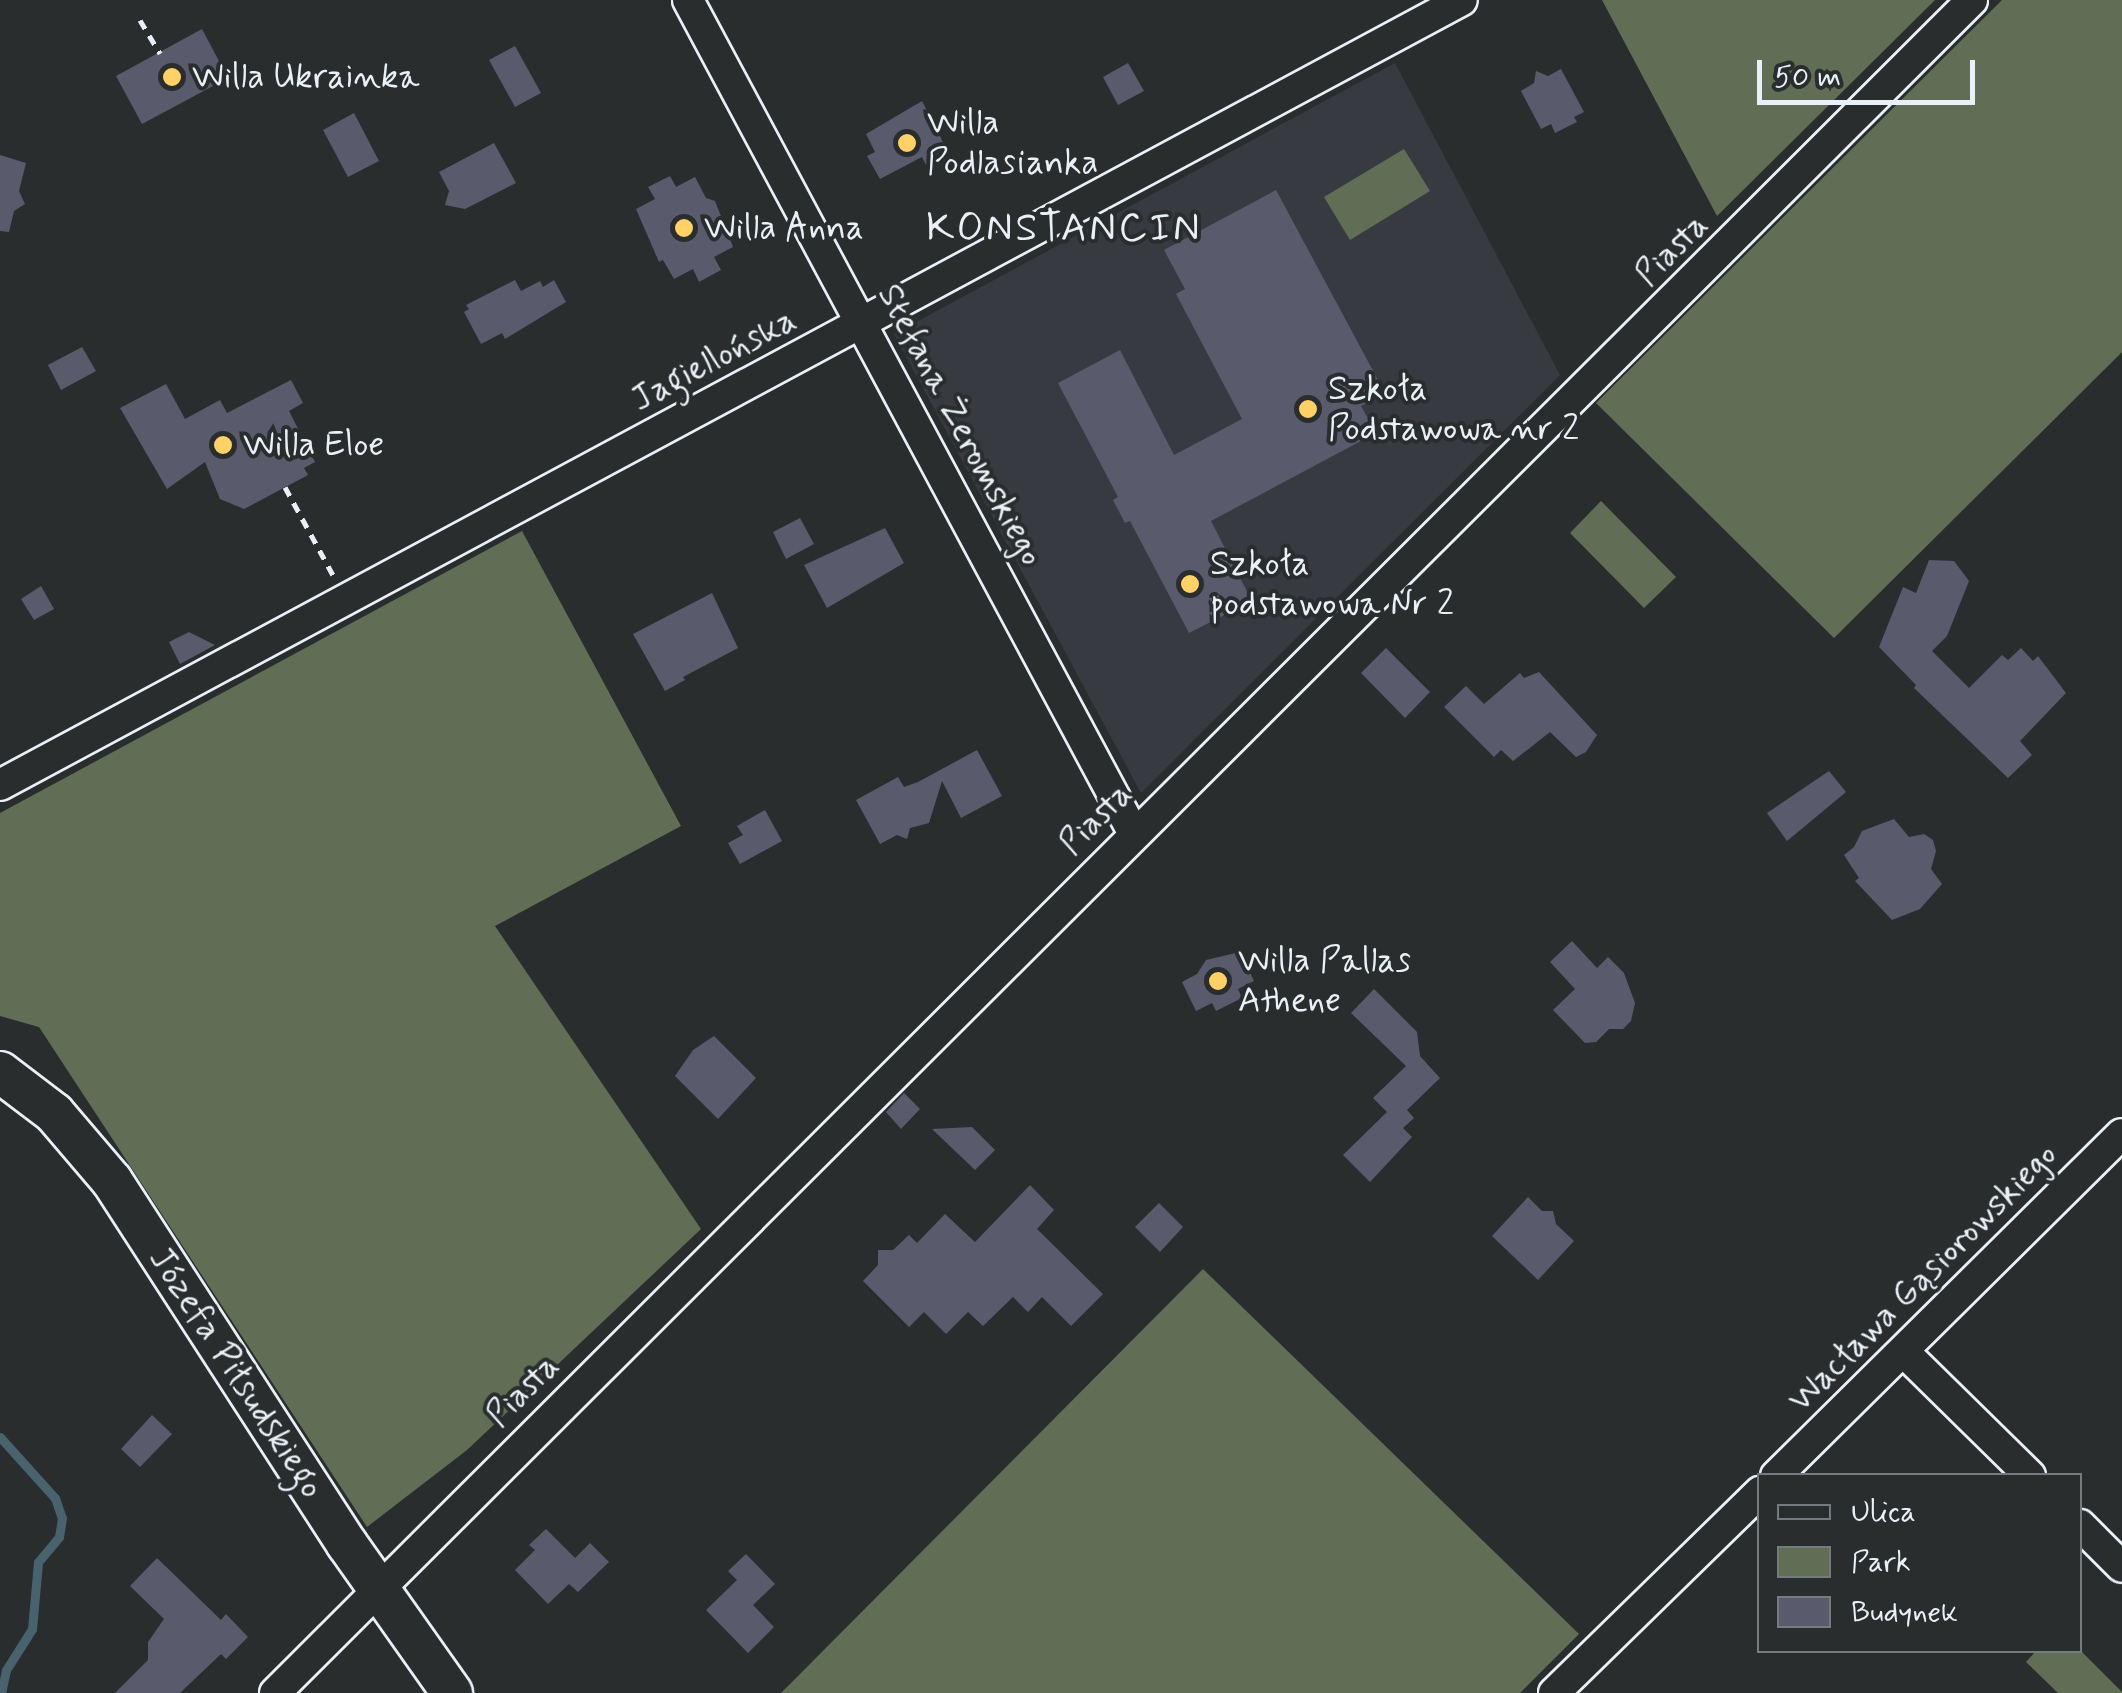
<!DOCTYPE html>
<meta charset="utf-8">
<style>
body{margin:0}
#map{position:relative;width:2122px;height:1693px;overflow:hidden;background:#2a2d2e;font-family:Mynerve,sans-serif}
div>[style]{position:absolute}
.built>*{inset:0;background:#383a41}
.green>*{inset:0;background:#616e56}
.stream>*{height:9px;margin:-4.5px;padding:0 4.5px;transform-origin:4.5px;border-radius:4.5px;background:#48636d}
.building>*{inset:0;background:#595a6c}
.path>*{height:5px;margin-top:-2.5px;transform-origin:0;background:repeating-linear-gradient(90deg,#e8f1f8 0 10px,transparent 0 18px)}
.roads{filter:drop-shadow(2px 0 #e8f1f8) drop-shadow(-2px 0 #e8f1f8) drop-shadow(0 2px #e8f1f8) drop-shadow(0 -2px #e8f1f8)}
.minor>*{height:30px;margin:-15px;padding:0 15px;transform-origin:15px;border-radius:15px;background:#2a2d2e}
.tertiary>*{height:40px;margin:-20px;padding:0 20px;transform-origin:20px;border-radius:20px;background:#2a2d2e}
.dots>*{width:28px;height:28px;translate:-50% -50%;box-sizing:border-box;border:5px solid #2a2d2e;border-radius:50%}
span{translate:-50% -50%;white-space:nowrap;text-align:center;line-height:1.15;-webkit-text-stroke:8px #2a2d2e;paint-order:stroke}
.poi-label{font-size:35px;color:#e8f1f8}
.left{translate:0 -50%;text-align:left}
.street-label{font-size:35px;color:#e8f1f8}
.quarter-label{font-size:40px;color:#e8f1f8;letter-spacing:2.5px}
.legend{position:absolute;left:1757px;top:1473px;width:325px;height:180px;box-sizing:border-box;background:#2a2d2e;border:2px solid #767b7f;margin:0;padding:12px 18px;list-style:none;font-size:30px;color:#e8f1f8}
.legend li{display:flex;align-items:center;gap:20px;height:50px}
.legend b{width:50px;border:2px solid #767b7f}
.scale{position:absolute;left:1757px;top:60px;width:218px;height:45px;box-sizing:border-box;border:5px solid #e8f1f8;border-top:0;padding-left:12px;font-size:30px;line-height:35px;white-space:nowrap;color:#e8f1f8;-webkit-text-stroke:8px #2a2d2e;paint-order:stroke}
</style>
<div id="map">
<div class="built">
<i style="clip-path:polygon(1395px 63px,1560px 375px,1141px 793px,894px 334px)"></i>
</div>
<div class="green">
<i style="clip-path:polygon(1602px 0,1935px 0,1717px 216px)"></i>
<i style="clip-path:polygon(2002px 0,2122px 0,2122px 352px,1834px 638px,1596px 403px)"></i>
<i style="clip-path:polygon(1404px 149px,1430px 191px,1350px 240px,1324px 197px)"></i>
<i style="clip-path:polygon(1601px 501px,1676px 577px,1644px 608px,1570px 533px)"></i>
<i style="clip-path:polygon(522px 531px,681px 826px,495px 926px,701px 1229px,467px 1450px,367px 1527px,39px 1027px,0 1016px,0 813px)"></i>
<i style="clip-path:polygon(1203px 1269px,1579px 1634px,1520px 1693px,781px 1693px)"></i>
<i style="clip-path:polygon(2080px 1650px,2122px 1692px,2122px 1693px,2058px 1693px,2026px 1662px,2036px 1651px)"></i>
</div>
<div class="stream">
<i style="left:0;top:1437px;width:82px;rotate:48deg"></i>
<i style="left:55px;top:1498px;width:21px;rotate:71deg"></i>
<i style="left:62px;top:1518px;width:19px;rotate:99deg"></i>
<i style="left:59px;top:1537px;width:33px;rotate:130deg"></i>
<i style="left:38px;top:1562px;width:67px;rotate:95.1deg"></i>
<i style="left:32px;top:1629px;width:49px;rotate:122.4deg"></i>
<i style="left:6px;top:1670px;width:24px;rotate:102deg"></i>
</div>
<div class="building">
<i style="clip-path:polygon(202px 29px,228px 78px,142px 124px,116px 76px)"></i>
<i style="clip-path:polygon(515px 46px,541px 93px,515px 107px,489px 60px)"></i>
<i style="clip-path:polygon(1128px 63px,1144px 91px,1118px 105px,1103px 77px)"></i>
<i style="clip-path:polygon(1561px 69px,1584px 112px,1574px 117px,1577px 122px,1555px 133px,1551px 124px,1541px 129px,1521px 91px,1534px 83px,1536px 71px,1548px 76px)"></i>
<i style="clip-path:polygon(922px 101px,949px 154px,926px 165px,922px 157px,880px 179px,867px 156px,875px 152px,866px 134px)"></i>
<i style="clip-path:polygon(354px 113px,379px 161px,348px 177px,323px 130px)"></i>
<i style="clip-path:polygon(494px 143px,516px 183px,465px 209px,445px 205px,449px 191px,439px 172px)"></i>
<i style="clip-path:polygon(0 155px,26px 163px,19px 191px,25px 204px,14px 211px,9px 232px,0 231px)"></i>
<i style="clip-path:polygon(670px 176px,676px 187px,695px 177px,706px 198px,715px 201px,733px 247px,714px 257px,721px 270px,699px 282px,693px 269px,674px 279px,663px 260px,659px 262px,636px 209px,655px 199px,648px 187px)"></i>
<i style="clip-path:polygon(1276px 190px,1385px 393px,1361px 406px,1376px 433px,1211px 521px,1252px 601px,1189px 633px,1130px 521px,1125px 523px,1113px 500px,1118px 497px,1058px 383px,1120px 350px,1174px 455px,1242px 419px,1176px 294px,1185px 289px,1164px 250px)"></i>
<i style="clip-path:polygon(515px 280px,521px 291px,540px 281px,543px 287px,554px 280px,566px 302px,505px 339px,502px 333px,481px 344px,464px 312px,469px 309px,466px 305px)"></i>
<i style="clip-path:polygon(82px 347px,96px 371px,61px 390px,48px 365px)"></i>
<i style="clip-path:polygon(291px 380px,303px 403px,289px 411px,315px 462px,304px 468px,308px 475px,244px 509px,220px 499px,205px 462px,167px 489px,120px 408px,166px 384px,185px 419px,220px 400px,227px 413px)"></i>
<i style="clip-path:polygon(800px 518px,814px 544px,786px 559px,773px 532px)"></i>
<i style="clip-path:polygon(885px 528px,904px 563px,827px 608px,804px 565px)"></i>
<i style="clip-path:polygon(1929px 560px,1954px 561px,1969px 581px,1947px 636px,1932px 651px,1969px 688px,2002px 655px,2008px 660px,2021px 648px,2033px 661px,2038px 656px,2066px 693px,2020px 741px,2032px 755px,2008px 778px,1914px 688px,1916px 685px,1879px 647px,1903px 587px,1916px 593px)"></i>
<i style="clip-path:polygon(41px 586px,54px 609px,34px 620px,21px 599px)"></i>
<i style="clip-path:polygon(712px 593px,738px 648px,683px 677px,685px 680px,665px 691px,633px 634px)"></i>
<i style="clip-path:polygon(189px 632px,215px 645px,180px 664px,169px 642px)"></i>
<i style="clip-path:polygon(1386px 648px,1430px 692px,1405px 718px,1361px 673px)"></i>
<i style="clip-path:polygon(1539px 672px,1597px 735px,1586px 752px,1576px 757px,1550px 732px,1513px 761px,1501px 750px,1494px 757px,1444px 707px,1466px 686px,1484px 704px,1520px 673px,1524px 678px)"></i>
<i style="clip-path:polygon(977px 750px,1002px 796px,961px 818px,942px 781px,929px 823px,910px 828px,907px 839px,897px 835px,880px 844px,856px 800px,898px 777px,904px 787px,918px 782px)"></i>
<i style="clip-path:polygon(1829px 771px,1846px 792px,1787px 841px,1767px 813px)"></i>
<i style="clip-path:polygon(765px 810px,782px 841px,740px 864px,728px 843px,743px 835px,737px 826px)"></i>
<i style="clip-path:polygon(1894px 819px,1909px 837px,1924px 834px,1933px 840px,1936px 851px,1931px 869px,1942px 884px,1920px 909px,1892px 920px,1855px 881px,1859px 878px,1844px 855px,1854px 847px,1862px 831px)"></i>
<i style="clip-path:polygon(1572px 941px,1597px 968px,1608px 957px,1624px 973px,1635px 1003px,1631px 1021px,1623px 1029px,1609px 1029px,1596px 1042px,1585px 1043px,1553px 1010px,1575px 989px,1550px 962px)"></i>
<i style="clip-path:polygon(1240px 952px,1254px 981px,1238px 989px,1242px 998px,1216px 1011px,1212px 1003px,1196px 1011px,1182px 982px,1197px 974px,1206px 960px)"></i>
<i style="clip-path:polygon(1374px 989px,1417px 1032px,1420px 1056px,1440px 1078px,1407px 1110px,1414px 1118px,1403px 1128px,1412px 1137px,1370px 1182px,1343px 1155px,1387px 1112px,1373px 1098px,1406px 1066px,1351px 1013px)"></i>
<i style="clip-path:polygon(714px 1036px,756px 1078px,718px 1119px,675px 1076px,693px 1050px)"></i>
<i style="clip-path:polygon(904px 1093px,920px 1109px,901px 1129px,886px 1112px)"></i>
<i style="clip-path:polygon(972px 1127px,995px 1150px,975px 1170px,932px 1129px)"></i>
<i style="clip-path:polygon(1030px 1185px,1054px 1210px,1037px 1229px,1103px 1294px,1071px 1326px,1042px 1297px,1028px 1312px,1013px 1297px,983px 1326px,968px 1312px,946px 1334px,924px 1312px,909px 1327px,863px 1281px,878px 1265px,878px 1250px,893px 1250px,909px 1235px,917px 1243px,945px 1214px,975px 1242px)"></i>
<i style="clip-path:polygon(1528px 1197px,1542px 1211px,1553px 1211px,1556px 1224px,1574px 1241px,1538px 1280px,1492px 1236px)"></i>
<i style="clip-path:polygon(1159px 1203px,1183px 1227px,1160px 1252px,1135px 1227px)"></i>
<i style="clip-path:polygon(152px 1415px,172px 1434px,140px 1467px,121px 1449px)"></i>
<i style="clip-path:polygon(546px 1529px,575px 1558px,590px 1543px,609px 1562px,578px 1592px,569px 1584px,548px 1604px,515px 1570px,535px 1550px,529px 1545px)"></i>
<i style="clip-path:polygon(746px 1554px,775px 1584px,753px 1605px,774px 1627px,748px 1653px,706px 1610px,737px 1580px,728px 1571px)"></i>
<i style="clip-path:polygon(157px 1558px,221px 1620px,226px 1614px,248px 1637px,226px 1659px,221px 1654px,180px 1693px,115px 1693px,148px 1660px,148px 1642px,164px 1619px,130px 1586px)"></i>
</div>
<div class="path">
<i style="left:140px;top:20px;width:39px;rotate:59deg"></i>
<i style="left:285px;top:487px;width:100px;rotate:61.4deg"></i>
</div>
<div class="roads">
<div class="minor">
<i style="left:688px;top:0;width:946px;rotate:61.86deg"></i>
<i style="left:0;top:785px;width:1659px;rotate:-28.23deg"></i>
<i style="left:1903px;top:1351px;width:178px;rotate:44.5deg"></i>
<i style="left:1776px;top:1476px;width:486px;rotate:-44.7deg"></i>
<i style="left:2080px;top:1525px;width:59px;rotate:45deg"></i>
<i style="left:275px;top:1693px;width:2397px;rotate:-44.93deg"></i>
<i style="left:1554px;top:1693px;width:288px;rotate:-44.3deg"></i>
</div>
<div class="tertiary">
<i style="left:0;top:1072px;width:68px;rotate:37.2deg"></i>
<i style="left:54px;top:1113px;width:89px;rotate:49.5deg"></i>
<i style="left:112px;top:1181px;width:432px;rotate:57.1deg"></i>
<i style="left:347px;top:1544px;width:182px;rotate:54.8deg"></i>
</div>
</div>
<div class="dots">
<i style="left:172px;top:77px;background:#ffd166"></i>
<i style="left:907px;top:143px;background:#ffd166"></i>
<i style="left:684px;top:228px;background:#ffd166"></i>
<i style="left:1308px;top:409px;background:#ffd166"></i>
<i style="left:223px;top:445px;background:#ffd166"></i>
<i style="left:1190px;top:584px;background:#ffd166"></i>
<i style="left:1218px;top:981px;background:#ffd166"></i>
</div>
<div class="poi-label">
<span class="left" style="left:192px;top:77px">Willa Ukrainka</span>
<span class="left" style="left:927px;top:143px">Willa<br>Podlasianka</span>
<span class="left" style="left:704px;top:228px">Willa Anna</span>
<span class="left" style="left:1328px;top:409px">Szkoła<br>Podstawowa nr 2</span>
<span class="left" style="left:243px;top:445px">Willa Eloe</span>
<span class="left" style="left:1210px;top:584px">Szkoła<br>podstawowa Nr 2</span>
<span class="left" style="left:1238px;top:981px">Willa Pallas<br>Athene</span>
</div>
<div class="street-label">
<span style="left:1672px;top:250px;rotate:-45deg">Piasta</span>
<span style="left:714px;top:360px;rotate:-28deg">Jagiellońska</span>
<span style="left:960px;top:425px;rotate:62deg">Stefana Żeromskiego</span>
<span style="left:1096px;top:819px;rotate:-45deg">Piasta</span>
<span style="left:1923px;top:1278px;rotate:-45deg">Wacława Gąsiorowskiego</span>
<span style="left:236px;top:1373px;rotate:57deg">Józefa Piłsudskiego</span>
<span style="left:523px;top:1391px;rotate:-45deg">Piasta</span>
</div>
<div class="quarter-label">
<span style="left:1064px;top:229px">KONSTANCIN</span>
</div>
<ul class="legend">
<li><b style="height:12px;background:#2a2d2e"></b>Ulica</li>
<li><b style="height:28px;background:#616e56"></b>Park</li>
<li><b style="height:28px;background:#595a6c"></b>Budynek</li>
</ul>
<div class="scale">50 m</div>
</div>
